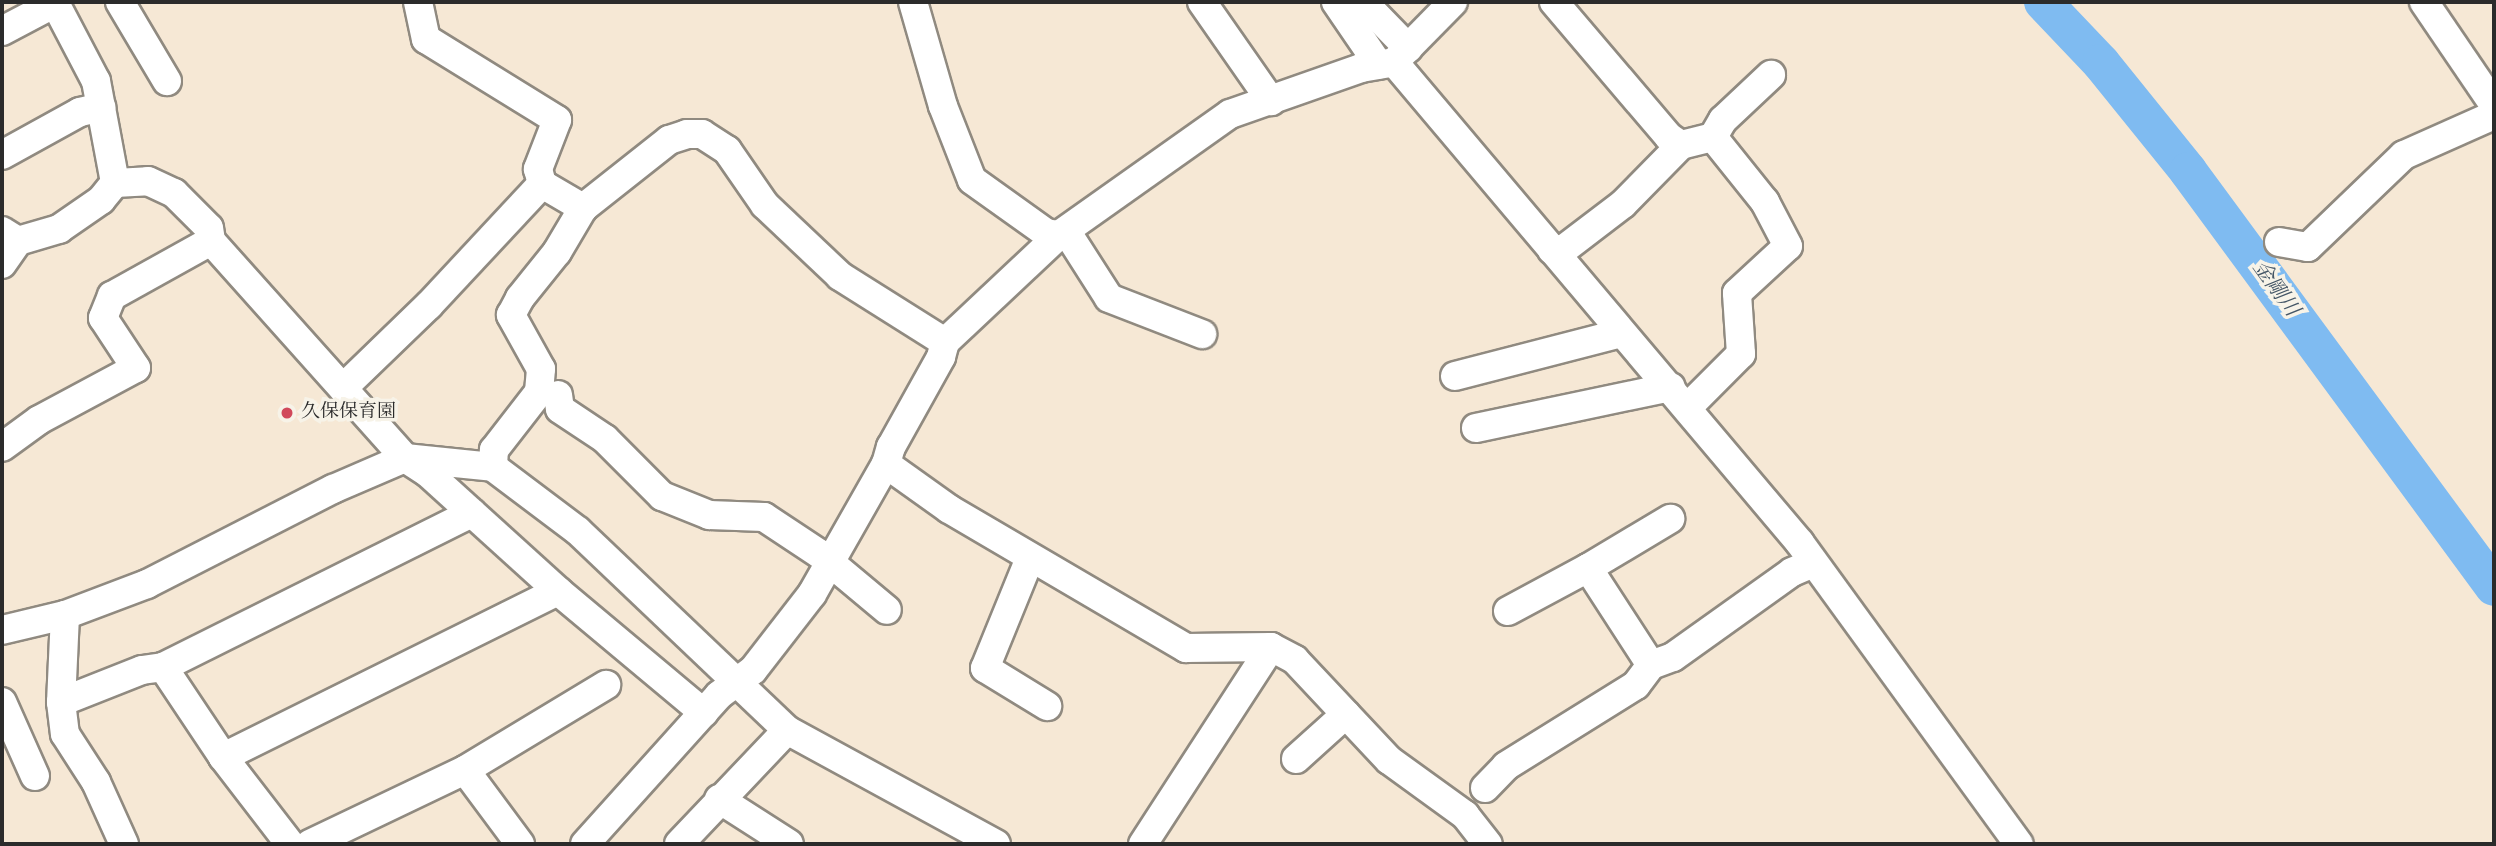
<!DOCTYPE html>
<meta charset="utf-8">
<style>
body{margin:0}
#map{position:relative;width:2496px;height:846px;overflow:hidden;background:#f6e8d5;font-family:"IM FELL English","Noto Serif JP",serif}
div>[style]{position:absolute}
.river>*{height:38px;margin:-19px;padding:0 19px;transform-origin:19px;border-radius:19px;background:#7fbbf1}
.roads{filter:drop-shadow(2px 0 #908a80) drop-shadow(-2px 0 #908a80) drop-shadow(0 2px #908a80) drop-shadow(0 -2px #908a80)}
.minor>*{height:28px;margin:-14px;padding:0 14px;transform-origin:14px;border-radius:14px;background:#fff}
.dots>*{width:19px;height:19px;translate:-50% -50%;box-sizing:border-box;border:4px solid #f7f3e8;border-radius:50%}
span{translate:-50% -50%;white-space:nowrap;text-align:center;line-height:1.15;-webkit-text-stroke:7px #f7f3e8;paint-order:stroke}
.poi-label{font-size:19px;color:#2b2b2b}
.left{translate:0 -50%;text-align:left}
.water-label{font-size:21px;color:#445666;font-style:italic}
.frame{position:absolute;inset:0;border:4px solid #2b2b2b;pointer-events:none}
</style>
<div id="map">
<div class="river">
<i style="left:2043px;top:2px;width:84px;rotate:46.4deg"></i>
<i style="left:2101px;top:63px;width:139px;rotate:51.1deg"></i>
<i style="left:2188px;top:171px;width:516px;rotate:53.66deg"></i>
</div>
<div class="roads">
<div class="minor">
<i style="left:120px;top:2px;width:92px;rotate:59.3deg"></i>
<i style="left:418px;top:2px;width:38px;rotate:78deg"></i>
<i style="left:426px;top:39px;width:154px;rotate:31.7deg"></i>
<i style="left:557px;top:120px;width:53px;rotate:111.2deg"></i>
<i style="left:538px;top:169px;width:16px;rotate:75deg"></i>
<i style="left:542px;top:184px;width:48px;rotate:30.3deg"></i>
<i style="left:913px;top:2px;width:108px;rotate:73.9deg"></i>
<i style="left:943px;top:106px;width:79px;rotate:68.6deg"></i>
<i style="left:972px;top:180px;width:91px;rotate:35.6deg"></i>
<i style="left:1046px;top:233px;width:24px;rotate:9deg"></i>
<i style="left:1070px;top:237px;width:72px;rotate:57.4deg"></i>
<i style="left:1109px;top:298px;width:100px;rotate:21.2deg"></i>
<i style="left:1202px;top:2px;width:121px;rotate:55.1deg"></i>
<i style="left:1336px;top:2px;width:76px;rotate:55.7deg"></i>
<i style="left:1554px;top:2px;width:177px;rotate:49.6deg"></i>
<i style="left:1669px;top:137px;width:14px;rotate:34deg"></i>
<i style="left:1681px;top:145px;width:33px;rotate:-14deg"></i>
<i style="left:1713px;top:137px;width:20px;rotate:-60deg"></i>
<i style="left:1723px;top:120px;width:66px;rotate:-43.2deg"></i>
<i style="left:2424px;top:2px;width:125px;rotate:55.8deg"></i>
<i style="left:55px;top:3px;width:88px;rotate:62.3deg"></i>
<i style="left:96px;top:81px;width:104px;rotate:79.4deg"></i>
<i style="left:1350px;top:20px;width:24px;rotate:-22deg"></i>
<i style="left:1372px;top:11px;width:52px;rotate:45.8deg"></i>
<i style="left:2px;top:31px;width:62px;rotate:-27.8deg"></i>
<i style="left:1394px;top:62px;width:629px;rotate:49.83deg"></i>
<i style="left:1800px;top:543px;width:372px;rotate:54deg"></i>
<i style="left:2px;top:155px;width:89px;rotate:-28.9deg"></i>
<i style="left:80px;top:112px;width:22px;rotate:-13deg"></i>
<i style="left:2px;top:231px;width:19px;rotate:32deg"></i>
<i style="left:18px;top:241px;width:43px;rotate:-16.3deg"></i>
<i style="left:59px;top:229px;width:51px;rotate:-34.6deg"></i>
<i style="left:101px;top:200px;width:22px;rotate:-51deg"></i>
<i style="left:115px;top:183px;width:33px;rotate:-3deg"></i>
<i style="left:148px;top:181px;width:29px;rotate:25deg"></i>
<i style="left:174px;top:193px;width:49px;rotate:45deg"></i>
<i style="left:209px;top:228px;width:13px;rotate:81deg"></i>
<i style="left:211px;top:241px;width:291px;rotate:48.2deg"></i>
<i style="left:405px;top:458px;width:27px;rotate:33deg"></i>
<i style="left:428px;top:473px;width:176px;rotate:42.2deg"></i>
<i style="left:558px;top:591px;width:374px;rotate:153.6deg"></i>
<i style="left:223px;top:757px;width:110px;rotate:52.4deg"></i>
<i style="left:2279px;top:242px;width:29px;rotate:10deg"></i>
<i style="left:2308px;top:247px;width:133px;rotate:-43.8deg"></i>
<i style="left:2404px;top:155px;width:98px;rotate:-24deg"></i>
<i style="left:1552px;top:250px;width:12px;rotate:-5deg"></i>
<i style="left:1564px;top:249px;width:74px;rotate:-37.3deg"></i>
<i style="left:1623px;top:204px;width:83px;rotate:-45.5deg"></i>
<i style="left:2px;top:264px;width:28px;rotate:-55deg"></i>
<i style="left:1455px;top:376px;width:171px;rotate:-14.5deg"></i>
<i style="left:343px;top:388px;width:120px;rotate:-44deg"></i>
<i style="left:429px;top:305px;width:166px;rotate:-47deg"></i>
<i style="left:558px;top:395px;width:14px;rotate:82deg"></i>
<i style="left:560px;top:409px;width:54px;rotate:33.7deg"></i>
<i style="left:605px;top:439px;width:81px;rotate:45deg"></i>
<i style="left:662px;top:496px;width:51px;rotate:22deg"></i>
<i style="left:709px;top:515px;width:55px;rotate:2.1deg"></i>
<i style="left:764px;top:517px;width:67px;rotate:33.5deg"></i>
<i style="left:820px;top:554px;width:87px;rotate:39.9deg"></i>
<i style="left:1688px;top:407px;width:75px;rotate:-45deg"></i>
<i style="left:1741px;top:354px;width:61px;rotate:-93.8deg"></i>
<i style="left:1737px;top:293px;width:69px;rotate:-42.7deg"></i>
<i style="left:1788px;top:246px;width:50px;rotate:-117.6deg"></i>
<i style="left:1765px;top:202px;width:83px;rotate:-128.7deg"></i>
<i style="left:1476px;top:428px;width:199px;rotate:-11.9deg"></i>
<i style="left:2px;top:447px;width:46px;rotate:-36.1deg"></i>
<i style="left:39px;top:420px;width:110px;rotate:-28.2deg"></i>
<i style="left:136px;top:368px;width:60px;rotate:-123.4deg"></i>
<i style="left:103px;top:318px;width:24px;rotate:-68deg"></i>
<i style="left:112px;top:296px;width:113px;rotate:-29.1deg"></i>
<i style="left:886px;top:464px;width:77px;rotate:35.5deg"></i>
<i style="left:949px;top:509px;width:275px;rotate:30.4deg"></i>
<i style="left:1186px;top:648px;width:85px;rotate:-0.7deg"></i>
<i style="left:1271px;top:647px;width:27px;rotate:28deg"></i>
<i style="left:1295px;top:660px;width:137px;rotate:46.8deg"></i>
<i style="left:1389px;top:760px;width:94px;rotate:35.9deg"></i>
<i style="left:1465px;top:815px;width:37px;rotate:52deg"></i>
<i style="left:493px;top:467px;width:17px;rotate:-87deg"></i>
<i style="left:494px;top:450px;width:73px;rotate:-52.2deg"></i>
<i style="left:539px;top:392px;width:23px;rotate:-85deg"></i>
<i style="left:541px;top:369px;width:62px;rotate:-119.1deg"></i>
<i style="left:511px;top:315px;width:19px;rotate:-62deg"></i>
<i style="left:520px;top:298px;width:59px;rotate:-51.2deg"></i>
<i style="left:557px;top:252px;width:51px;rotate:-59.4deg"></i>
<i style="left:583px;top:208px;width:110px;rotate:-38.3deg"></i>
<i style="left:669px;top:140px;width:19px;rotate:-18deg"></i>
<i style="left:687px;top:134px;width:15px"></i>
<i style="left:702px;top:134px;width:30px;rotate:33deg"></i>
<i style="left:727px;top:150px;width:67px;rotate:55.4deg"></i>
<i style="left:765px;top:205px;width:103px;rotate:43.4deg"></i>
<i style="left:840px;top:276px;width:124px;rotate:32.2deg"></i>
<i style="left:1030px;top:558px;width:119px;rotate:112.2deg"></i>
<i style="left:985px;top:668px;width:73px;rotate:31.5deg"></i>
<i style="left:1588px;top:568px;width:96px;rotate:-30.9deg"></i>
<i style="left:558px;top:591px;width:190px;rotate:39.9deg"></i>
<i style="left:1508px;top:611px;width:91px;rotate:-28.3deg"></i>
<i style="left:1588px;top:568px;width:116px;rotate:57deg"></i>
<i style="left:65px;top:615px;width:87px;rotate:92.6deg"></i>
<i style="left:61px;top:702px;width:32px;rotate:83deg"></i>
<i style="left:65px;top:734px;width:57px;rotate:57.1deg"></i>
<i style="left:96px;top:782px;width:68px;rotate:65.7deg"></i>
<i style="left:2px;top:630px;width:65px;rotate:-13.4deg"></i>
<i style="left:65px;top:615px;width:88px;rotate:-20.7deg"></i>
<i style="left:147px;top:584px;width:209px;rotate:-27.1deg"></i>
<i style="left:333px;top:489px;width:78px;rotate:-23.3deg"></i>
<i style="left:405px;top:458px;width:88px;rotate:5.8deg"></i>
<i style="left:493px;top:467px;width:106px;rotate:37deg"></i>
<i style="left:578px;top:531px;width:289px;rotate:43.6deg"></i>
<i style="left:787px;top:730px;width:238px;rotate:28.6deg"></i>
<i style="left:163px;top:667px;width:108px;rotate:56.3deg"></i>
<i style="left:2px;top:702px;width:81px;rotate:66deg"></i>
<i style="left:61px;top:702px;width:87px;rotate:-21.6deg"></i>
<i style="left:142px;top:670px;width:21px;rotate:-8deg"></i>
<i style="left:163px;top:667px;width:345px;rotate:-26.5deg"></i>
<i style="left:1296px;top:759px;width:67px;rotate:-42deg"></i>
<i style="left:1485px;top:788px;width:30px;rotate:-46deg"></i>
<i style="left:1506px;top:766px;width:153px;rotate:-31.9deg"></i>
<i style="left:1636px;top:685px;width:25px;rotate:-53deg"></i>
<i style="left:1651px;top:665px;width:23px;rotate:-20deg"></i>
<i style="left:1673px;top:657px;width:146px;rotate:-35.5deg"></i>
<i style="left:1792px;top:572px;width:21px;rotate:-23deg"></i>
<i style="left:719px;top:799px;width:83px;rotate:32.7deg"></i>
<i style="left:310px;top:844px;width:172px;rotate:-25.5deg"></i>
<i style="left:520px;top:844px;width:92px;rotate:-126.6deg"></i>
<i style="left:465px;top:770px;width:165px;rotate:-31.1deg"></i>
<i style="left:585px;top:844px;width:200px;rotate:-48deg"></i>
<i style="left:719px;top:695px;width:42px;rotate:-36.3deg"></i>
<i style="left:753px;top:670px;width:96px;rotate:-52.2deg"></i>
<i style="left:812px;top:594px;width:150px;rotate:-60.4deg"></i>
<i style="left:886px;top:464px;width:18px;rotate:-74deg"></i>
<i style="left:891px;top:447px;width:103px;rotate:-60.9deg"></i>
<i style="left:941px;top:357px;width:16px;rotate:-75deg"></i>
<i style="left:945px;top:342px;width:156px;rotate:-43.2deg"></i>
<i style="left:1059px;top:235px;width:209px;rotate:-35.3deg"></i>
<i style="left:1230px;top:114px;width:139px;rotate:-19.3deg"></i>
<i style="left:1361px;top:68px;width:34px;rotate:-10deg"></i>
<i style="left:1394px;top:62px;width:84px;rotate:-45.5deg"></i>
<i style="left:679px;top:844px;width:157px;rotate:-46.5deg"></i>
<i style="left:1143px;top:844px;width:235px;rotate:-57deg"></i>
</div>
</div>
<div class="dots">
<i style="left:287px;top:413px;background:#d1495b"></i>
</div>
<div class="poi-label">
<span class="left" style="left:301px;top:413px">久保保育園</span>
</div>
<div class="water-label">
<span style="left:2275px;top:289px;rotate:54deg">金剛川</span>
</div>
<div class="frame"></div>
</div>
